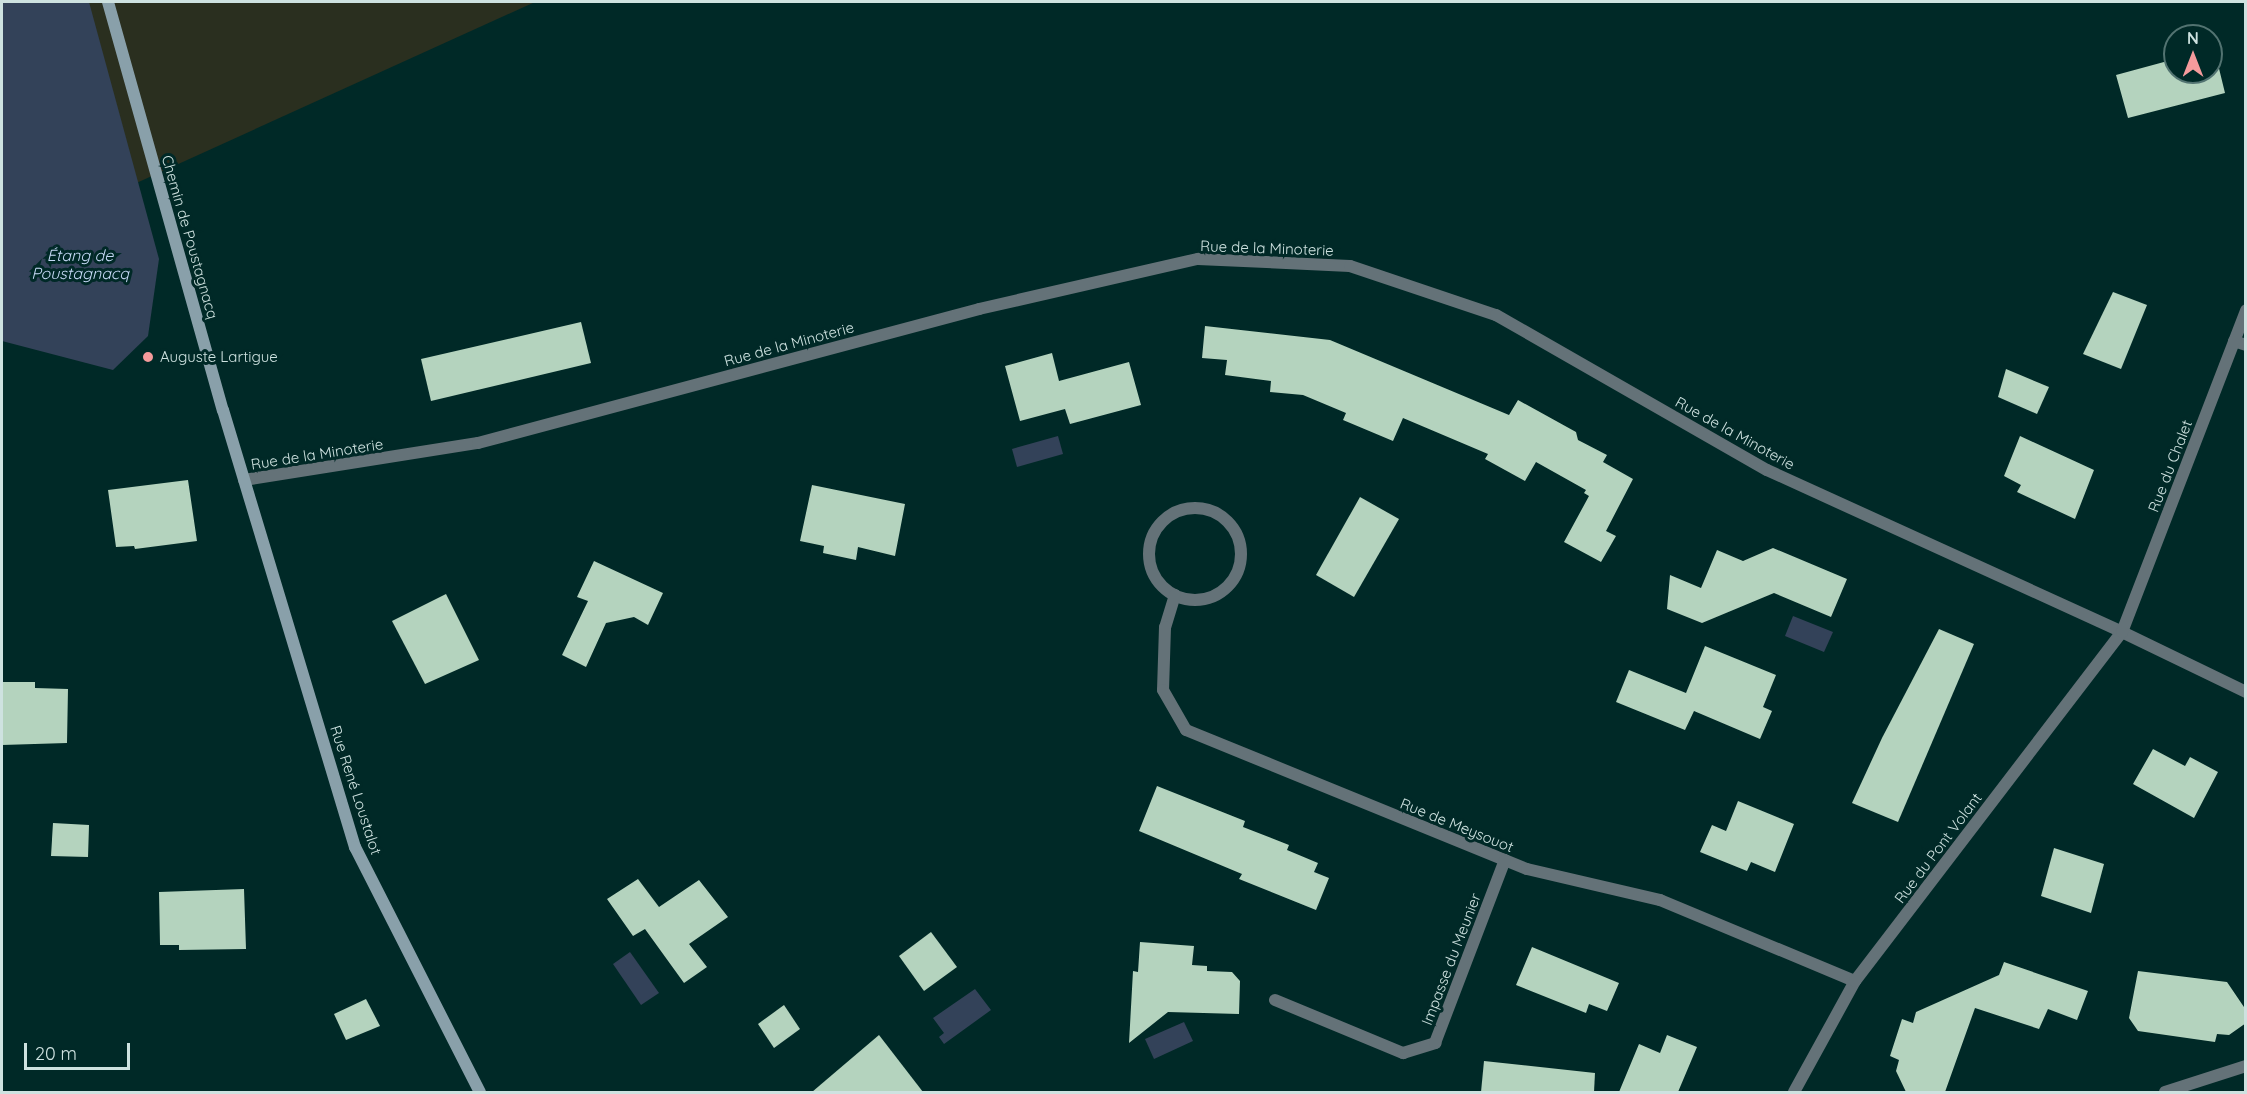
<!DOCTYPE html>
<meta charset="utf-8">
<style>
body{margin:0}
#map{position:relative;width:2247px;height:1094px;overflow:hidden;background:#002927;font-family:Quicksand,sans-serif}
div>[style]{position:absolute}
.green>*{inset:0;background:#2a2f1f}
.water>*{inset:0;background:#334259}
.building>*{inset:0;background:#b4d3be}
.street>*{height:12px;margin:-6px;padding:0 6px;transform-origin:6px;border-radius:6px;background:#647278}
.street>.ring{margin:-6px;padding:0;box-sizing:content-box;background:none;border:12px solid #647278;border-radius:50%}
.secondary>*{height:12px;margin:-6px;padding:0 6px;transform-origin:6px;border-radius:6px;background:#89a0aa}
.dots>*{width:16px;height:16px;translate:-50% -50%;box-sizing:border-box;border:3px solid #002927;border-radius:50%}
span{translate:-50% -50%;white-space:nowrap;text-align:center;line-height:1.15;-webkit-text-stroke:6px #002927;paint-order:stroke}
.street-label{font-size:15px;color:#cee2e0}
.poi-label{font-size:15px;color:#cee2e0}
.left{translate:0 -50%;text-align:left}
.water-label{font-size:16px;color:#c7daf7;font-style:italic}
.frame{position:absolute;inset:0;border:3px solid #cee2e0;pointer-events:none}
.north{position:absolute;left:2163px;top:24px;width:60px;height:60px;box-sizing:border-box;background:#002927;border:2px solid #527371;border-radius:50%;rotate:0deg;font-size:16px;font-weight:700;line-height:24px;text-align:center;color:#cee2e0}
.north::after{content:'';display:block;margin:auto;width:21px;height:27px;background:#f59b9c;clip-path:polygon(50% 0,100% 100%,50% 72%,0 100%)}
.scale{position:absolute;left:24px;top:1043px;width:106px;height:27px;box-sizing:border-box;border:3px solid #cee2e0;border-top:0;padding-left:8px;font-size:18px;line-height:21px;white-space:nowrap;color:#cee2e0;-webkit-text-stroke:4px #002927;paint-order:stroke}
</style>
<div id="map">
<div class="green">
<i style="clip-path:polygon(2px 2px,535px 2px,2px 244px)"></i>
</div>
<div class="water">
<i style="clip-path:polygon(2px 2px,89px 2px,159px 259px,148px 336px,113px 370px,2px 341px)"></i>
<i style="clip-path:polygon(1058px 436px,1063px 454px,1017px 467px,1012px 449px)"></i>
<i style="clip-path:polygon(1793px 616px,1833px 632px,1824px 652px,1785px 636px)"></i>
<i style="clip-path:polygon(630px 952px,659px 993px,641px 1005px,613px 964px)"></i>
<i style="clip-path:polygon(975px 989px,991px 1010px,944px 1044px,939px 1037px,944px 1033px,933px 1018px)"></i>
<i style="clip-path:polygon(1184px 1022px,1193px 1041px,1154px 1059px,1145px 1039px)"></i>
</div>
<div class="building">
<i style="clip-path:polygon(2214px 48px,2225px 93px,2128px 118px,2116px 75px,2175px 59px,2175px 72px,2211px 72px,2211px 49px)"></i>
<i style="clip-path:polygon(2113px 292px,2147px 305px,2121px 369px,2083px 354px)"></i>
<i style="clip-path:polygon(581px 322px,591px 363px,431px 401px,421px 359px)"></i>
<i style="clip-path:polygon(1205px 326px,1330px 340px,1509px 415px,1518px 400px,1576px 432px,1578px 440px,1607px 455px,1603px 462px,1633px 479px,1606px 531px,1616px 536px,1601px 562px,1564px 542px,1589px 496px,1584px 493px,1586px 490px,1536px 462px,1525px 481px,1485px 459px,1488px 454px,1403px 418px,1393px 441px,1343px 420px,1346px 413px,1303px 395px,1270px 392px,1271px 381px,1225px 375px,1227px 360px,1202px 358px)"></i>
<i style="clip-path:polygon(1052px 353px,1059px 381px,1129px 362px,1141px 405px,1070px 424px,1065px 409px,1020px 421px,1005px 366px)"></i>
<i style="clip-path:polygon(2006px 369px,2049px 387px,2037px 414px,1998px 397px)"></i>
<i style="clip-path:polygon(2020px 436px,2094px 470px,2075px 519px,2017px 492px,2021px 485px,2004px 476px)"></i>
<i style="clip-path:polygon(188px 480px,197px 541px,135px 549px,134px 546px,116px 547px,108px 490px)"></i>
<i style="clip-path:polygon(812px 485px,905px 504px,895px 556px,858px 547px,856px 560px,823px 553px,824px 546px,800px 541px)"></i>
<i style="clip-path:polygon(1360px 497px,1399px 519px,1354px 597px,1316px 575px)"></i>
<i style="clip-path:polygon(1773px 548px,1847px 579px,1831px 617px,1774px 593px,1702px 623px,1667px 609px,1670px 575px,1701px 588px,1717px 550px,1743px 561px)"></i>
<i style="clip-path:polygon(594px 561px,663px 593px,648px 625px,634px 617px,606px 623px,586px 667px,562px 655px,588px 601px,577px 597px)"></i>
<i style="clip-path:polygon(446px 594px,479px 660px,425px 684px,392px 621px)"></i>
<i style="clip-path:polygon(1939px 629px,1974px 644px,1898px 822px,1852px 803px,1882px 738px)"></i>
<i style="clip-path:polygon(1705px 646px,1776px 675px,1763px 707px,1772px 711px,1760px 739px,1694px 711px,1685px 730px,1616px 702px,1629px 670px,1686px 693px)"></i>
<i style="clip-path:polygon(2px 682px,35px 682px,35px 688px,68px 689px,67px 743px,2px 745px)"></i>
<i style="clip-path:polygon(2153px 749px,2185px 766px,2190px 757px,2218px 772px,2194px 818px,2133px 784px)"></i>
<i style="clip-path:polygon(1157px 786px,1245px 821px,1243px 827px,1289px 845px,1287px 850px,1318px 863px,1314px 872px,1329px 878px,1316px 910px,1239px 879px,1242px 874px,1139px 831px)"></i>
<i style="clip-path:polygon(1738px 801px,1794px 824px,1775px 872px,1751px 862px,1747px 871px,1700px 852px,1712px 825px,1726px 831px)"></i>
<i style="clip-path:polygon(53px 823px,89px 825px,88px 857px,51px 856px)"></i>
<i style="clip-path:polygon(2054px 848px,2104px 864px,2091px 913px,2041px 896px)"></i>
<i style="clip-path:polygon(638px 879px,659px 907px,699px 880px,728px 917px,689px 944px,707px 967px,684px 983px,645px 929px,633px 936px,607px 899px)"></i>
<i style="clip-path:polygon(244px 889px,246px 949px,179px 950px,179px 945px,160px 945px,159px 892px)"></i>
<i style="clip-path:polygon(931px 932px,957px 967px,924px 991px,899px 956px)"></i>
<i style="clip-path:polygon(1140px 942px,1194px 946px,1192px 965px,1207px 966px,1207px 971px,1232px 972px,1240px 981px,1239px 1014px,1168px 1012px,1129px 1043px,1133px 971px,1138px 972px)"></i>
<i style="clip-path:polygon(1532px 947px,1619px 983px,1607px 1011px,1589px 1004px,1586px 1013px,1516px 985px)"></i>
<i style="clip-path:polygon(2004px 962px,2088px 991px,2077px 1020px,2048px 1009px,2039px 1029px,1975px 1008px,1945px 1092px,1906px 1092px,1896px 1071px,1899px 1060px,1890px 1056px,1902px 1019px,1913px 1023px,1916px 1012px,1999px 975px)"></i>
<i style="clip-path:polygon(2138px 971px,2227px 982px,2246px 1010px,2246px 1023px,2229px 1035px,2217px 1034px,2215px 1042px,2138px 1031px,2129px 1018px)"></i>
<i style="clip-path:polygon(366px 999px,380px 1026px,346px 1040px,334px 1014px)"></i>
<i style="clip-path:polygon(784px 1005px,800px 1029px,774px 1048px,758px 1024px)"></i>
<i style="clip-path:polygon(879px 1035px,923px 1092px,812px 1092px,839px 1069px)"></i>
<i style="clip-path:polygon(1667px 1035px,1697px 1047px,1678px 1092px,1619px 1092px,1639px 1044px,1660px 1053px)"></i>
<i style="clip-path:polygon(1484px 1061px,1595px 1073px,1594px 1092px,1481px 1092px)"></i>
</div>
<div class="street">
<i style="left:2234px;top:341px;width:13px;rotate:18deg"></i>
<i style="left:244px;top:480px;width:237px;rotate:-9deg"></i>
<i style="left:478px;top:443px;width:519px;rotate:-14.97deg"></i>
<i style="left:979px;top:309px;width:225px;rotate:-12.9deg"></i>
<i style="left:1198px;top:259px;width:152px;rotate:2.6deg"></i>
<i style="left:1350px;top:266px;width:154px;rotate:18.6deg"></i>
<i style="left:1496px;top:315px;width:312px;rotate:29.8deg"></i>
<i style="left:1767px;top:470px;width:390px;rotate:24.5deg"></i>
<i style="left:2122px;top:632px;width:138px;rotate:25.8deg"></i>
<i class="ring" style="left:1149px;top:508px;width:80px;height:80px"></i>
<i style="left:1175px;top:595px;width:34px;rotate:107deg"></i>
<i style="left:1165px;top:627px;width:63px;rotate:91.8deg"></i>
<i style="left:1163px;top:690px;width:46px;rotate:60.1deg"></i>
<i style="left:1186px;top:730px;width:368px;rotate:22.2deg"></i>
<i style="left:1527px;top:869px;width:137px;rotate:13.1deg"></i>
<i style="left:1660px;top:900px;width:211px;rotate:22.6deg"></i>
<i style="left:1275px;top:1000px;width:139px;rotate:22.5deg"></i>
<i style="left:1403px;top:1053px;width:34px;rotate:-17deg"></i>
<i style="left:1435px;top:1043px;width:196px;rotate:-69.1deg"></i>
<i style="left:1794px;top:1092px;width:127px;rotate:-61.2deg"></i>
<i style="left:1855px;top:981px;width:439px;rotate:-52.6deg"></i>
<i style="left:2122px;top:632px;width:345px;rotate:-68.9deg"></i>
<i style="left:2165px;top:1092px;width:85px;rotate:-17.8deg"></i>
</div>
<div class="secondary">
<i style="left:108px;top:2px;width:424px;rotate:74.3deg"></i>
<i style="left:223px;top:410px;width:457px;rotate:73.2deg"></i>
<i style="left:355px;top:847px;width:275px;rotate:63deg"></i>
</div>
<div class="dots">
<i style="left:148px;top:357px;background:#f59b9c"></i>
</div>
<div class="street-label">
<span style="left:190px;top:237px;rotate:74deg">Chemin de Poustagnacq</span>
<span style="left:1267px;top:248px;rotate:2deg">Rue de la Minoterie</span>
<span style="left:789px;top:344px;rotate:-15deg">Rue de la Minoterie</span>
<span style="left:1735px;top:433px;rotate:29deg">Rue de la Minoterie</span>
<span style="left:317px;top:454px;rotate:-9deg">Rue de la Minoterie</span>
<span style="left:2170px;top:466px;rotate:-69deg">Rue du Chalet</span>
<span style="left:356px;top:790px;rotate:72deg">Rue René Loustalot</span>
<span style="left:1457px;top:825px;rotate:22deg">Rue de Meysouot</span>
<span style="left:1938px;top:848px;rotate:-53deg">Rue du Pont Volant</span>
<span style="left:1451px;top:959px;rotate:-69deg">Impasse du Meunier</span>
</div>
<div class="poi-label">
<span class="left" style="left:160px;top:357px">Auguste Lartigue</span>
</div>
<div class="water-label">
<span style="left:80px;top:264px">Étang de<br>Poustagnacq</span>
</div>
<div class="frame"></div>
<div class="north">N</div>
<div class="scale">20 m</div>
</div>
